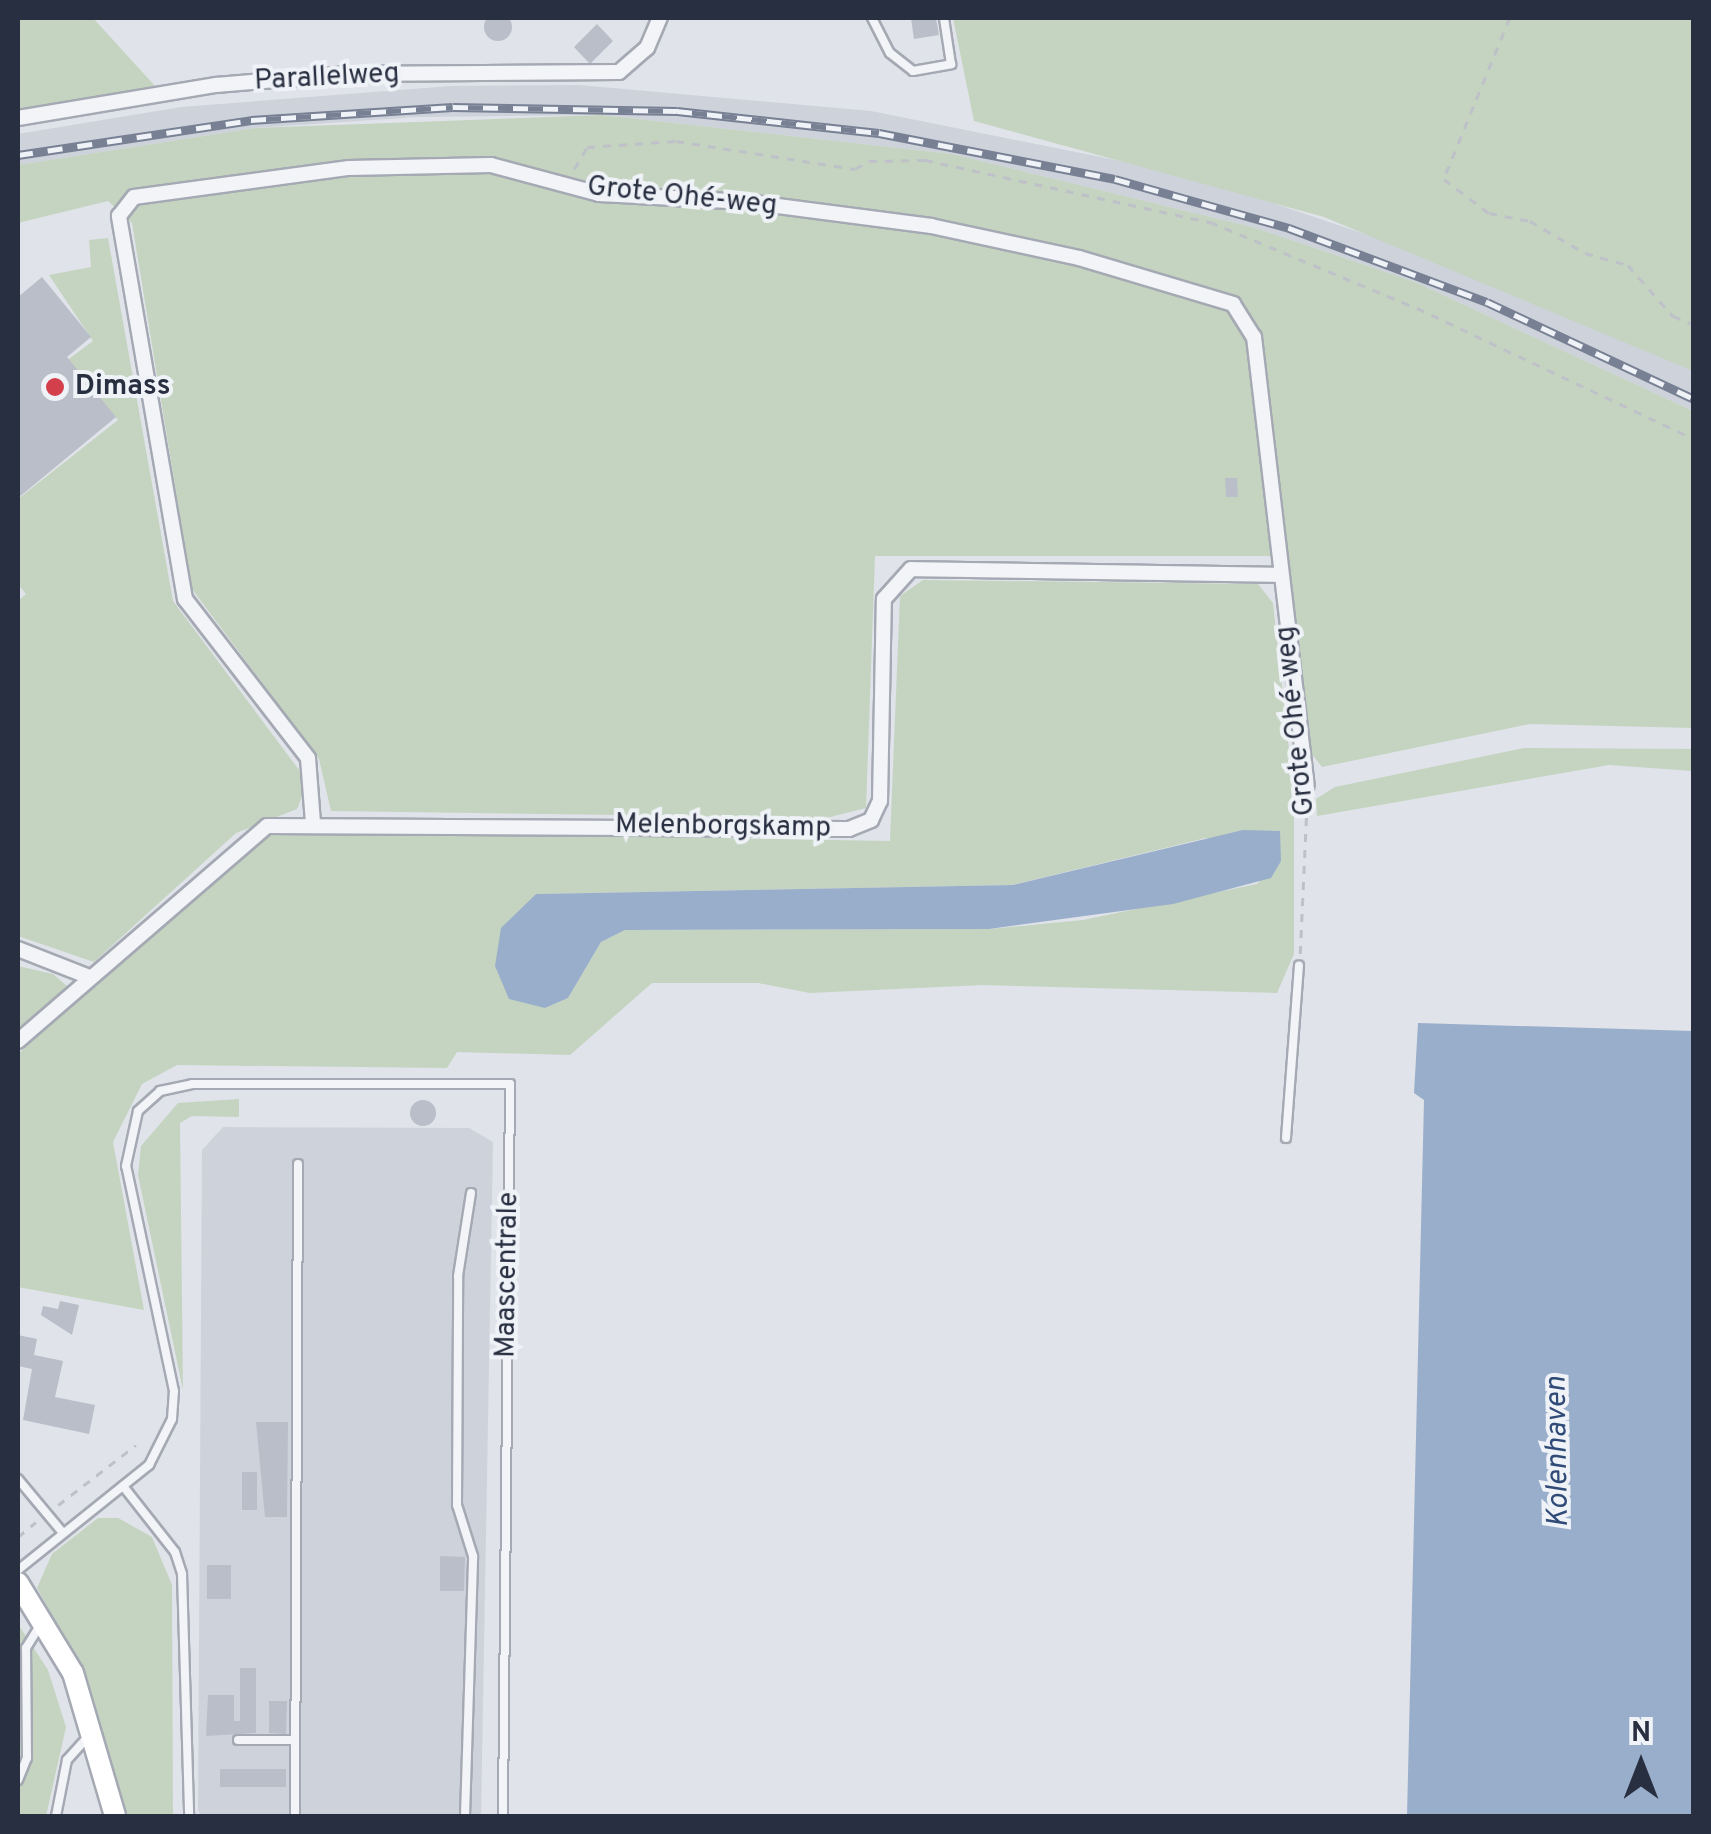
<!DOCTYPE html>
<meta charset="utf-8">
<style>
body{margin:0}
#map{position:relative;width:1711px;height:1834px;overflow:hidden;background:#e0e3e9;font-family:Overpass,sans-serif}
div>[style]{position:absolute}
.built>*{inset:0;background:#ced2db}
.green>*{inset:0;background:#c4d4c0}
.water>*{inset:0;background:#99aecb}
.building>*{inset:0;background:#babec9}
.round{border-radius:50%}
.path>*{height:2.5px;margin-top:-1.25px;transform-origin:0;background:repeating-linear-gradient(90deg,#bec1c8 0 8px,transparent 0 16px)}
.roads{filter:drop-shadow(2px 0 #a5a9b3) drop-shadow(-2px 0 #a5a9b3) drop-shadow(0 2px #a5a9b3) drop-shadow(0 -2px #a5a9b3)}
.lane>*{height:8px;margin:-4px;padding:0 4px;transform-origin:4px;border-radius:4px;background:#f3f4f7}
.street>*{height:14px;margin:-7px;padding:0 7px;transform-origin:7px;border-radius:7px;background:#f3f4f7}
.secondary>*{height:20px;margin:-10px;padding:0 10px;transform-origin:10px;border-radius:10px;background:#fff}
.rail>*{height:9px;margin-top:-4.5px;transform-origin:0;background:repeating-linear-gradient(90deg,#eff2f7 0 15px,#788194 0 30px);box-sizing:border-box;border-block:2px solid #788194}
.dots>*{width:28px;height:28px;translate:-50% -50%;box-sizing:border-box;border:5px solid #eff2f7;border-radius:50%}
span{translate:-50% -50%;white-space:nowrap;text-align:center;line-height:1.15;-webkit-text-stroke:8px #eff2f7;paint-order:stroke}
.street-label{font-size:28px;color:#282f41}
.poi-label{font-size:28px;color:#282f41;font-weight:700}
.left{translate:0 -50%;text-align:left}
.water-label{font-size:30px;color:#304b77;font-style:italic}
.frame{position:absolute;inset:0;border:20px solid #282f41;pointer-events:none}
.north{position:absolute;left:1591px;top:1714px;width:100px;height:100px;-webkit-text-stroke:8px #eff2f7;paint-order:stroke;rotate:0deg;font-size:28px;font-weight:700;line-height:40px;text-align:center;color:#282f41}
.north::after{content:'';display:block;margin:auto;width:35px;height:45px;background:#282f41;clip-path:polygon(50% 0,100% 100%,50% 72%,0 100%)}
</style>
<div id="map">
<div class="built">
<i style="clip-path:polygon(579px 85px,871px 111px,1190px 175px,1430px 256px,1674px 361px,1693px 371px,1693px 411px,1415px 282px,1256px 228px,952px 154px,602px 115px,417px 117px,255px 128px,18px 165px,18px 134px,181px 107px,451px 86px)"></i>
<i style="clip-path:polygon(223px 1127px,469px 1128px,493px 1142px,481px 1816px,201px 1816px,198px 1810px,202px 1150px)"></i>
</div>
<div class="green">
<i style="clip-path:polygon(18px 18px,93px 18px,155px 86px,18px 110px)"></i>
<i style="clip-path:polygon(953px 18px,1693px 18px,1693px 371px,1324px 217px,974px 121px)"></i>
<i style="clip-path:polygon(602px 115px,952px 154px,1256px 228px,1415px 282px,1693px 411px,1693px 728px,1530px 724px,1322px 767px,1311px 753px,1288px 556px,875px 556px,866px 808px,826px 818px,331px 811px,319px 759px,192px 589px,132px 223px,108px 201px,18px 223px,18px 165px,255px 128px)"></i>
<i style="clip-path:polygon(108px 238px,173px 601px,302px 774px,304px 792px,297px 809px,236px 833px,94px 962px,18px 936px,18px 601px,26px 594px,18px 584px,18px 499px,118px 420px,66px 361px,93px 341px,49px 275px,91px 267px,89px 240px)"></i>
<i style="clip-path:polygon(evenodd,923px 580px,1258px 584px,1273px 603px,1294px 796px,1294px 954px,1277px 993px,982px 985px,810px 993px,758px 983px,652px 983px,570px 1055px,457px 1052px,447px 1068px,177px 1065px,142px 1084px,113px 1142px,144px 1310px,18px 1287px,18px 1054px,258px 841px,275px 834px,452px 833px,890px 841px,900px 596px,923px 580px,1206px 838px,1280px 861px,1257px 884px,1083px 920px,989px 929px,625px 930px,601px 942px,568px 998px,545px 1008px,536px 894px,1012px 885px,1206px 838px)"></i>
<i style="clip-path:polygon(1524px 748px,1693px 749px,1693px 771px,1609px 765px,1317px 816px,1316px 799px,1335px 787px)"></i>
<i style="clip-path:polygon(18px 966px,53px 974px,68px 987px,18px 1028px)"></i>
<i style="clip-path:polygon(239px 1099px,239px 1117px,192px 1116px,180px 1123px,183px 1390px,138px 1175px,141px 1146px,178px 1103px)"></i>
<i style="clip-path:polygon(98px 1518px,118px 1518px,152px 1537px,172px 1585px,173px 1816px,126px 1816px,82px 1669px,37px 1588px,52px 1554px)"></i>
<i style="clip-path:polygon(18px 1624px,48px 1670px,66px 1727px,46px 1816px,18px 1816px)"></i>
</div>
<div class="water">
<i style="clip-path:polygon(1243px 830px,1280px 831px,1281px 861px,1271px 878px,1173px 904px,989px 929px,625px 930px,601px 942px,568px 998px,545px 1008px,509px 999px,495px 966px,501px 928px,536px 894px,1013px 885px)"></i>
<i style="clip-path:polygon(1418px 1023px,1693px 1031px,1693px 1816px,1407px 1816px,1424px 1100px,1414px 1093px)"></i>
</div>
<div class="building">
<i class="round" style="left:484px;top:13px;width:28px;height:28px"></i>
<i style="clip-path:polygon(911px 18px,936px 18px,939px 35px,914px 39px)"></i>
<i style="clip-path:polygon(597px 24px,613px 41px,590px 64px,574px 47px)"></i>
<i style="clip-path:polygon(42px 277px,91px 337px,67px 357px,116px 417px,18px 498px,18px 297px)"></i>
<i style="clip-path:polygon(1225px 478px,1237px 478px,1238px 497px,1226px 497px)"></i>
<i class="round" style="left:410px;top:1100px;width:26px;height:26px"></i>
<i style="clip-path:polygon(60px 1301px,79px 1305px,72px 1335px,41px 1315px,43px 1306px,58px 1309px)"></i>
<i style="clip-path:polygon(18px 1335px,37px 1339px,34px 1355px,63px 1361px,55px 1397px,95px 1405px,89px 1434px,23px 1420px,32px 1369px,18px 1366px)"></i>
<i style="clip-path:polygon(256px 1422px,288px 1422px,287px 1517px,265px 1517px)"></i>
<i style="clip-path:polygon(242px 1472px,257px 1472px,257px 1510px,242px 1510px)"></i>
<i style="clip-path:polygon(440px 1556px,465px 1557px,464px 1591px,440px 1591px)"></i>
<i style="clip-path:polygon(207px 1565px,231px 1565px,231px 1599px,207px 1599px)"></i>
<i style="clip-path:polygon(240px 1668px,256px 1668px,256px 1733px,206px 1736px,208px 1695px,234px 1695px,234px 1721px,240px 1721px)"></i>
<i style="clip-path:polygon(269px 1701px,287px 1701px,286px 1734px,269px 1733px)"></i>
<i style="clip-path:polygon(220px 1769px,286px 1769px,286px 1787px,220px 1787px)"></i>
</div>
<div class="path">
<i style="left:1510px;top:18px;width:174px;rotate:112.3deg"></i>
<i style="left:1444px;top:179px;width:56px;rotate:37.1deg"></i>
<i style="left:1489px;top:213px;width:42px;rotate:11deg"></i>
<i style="left:1530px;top:221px;width:64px;rotate:30.2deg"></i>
<i style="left:1585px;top:253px;width:45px;rotate:15.6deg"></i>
<i style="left:1628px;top:265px;width:68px;rotate:48.6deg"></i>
<i style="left:1673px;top:316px;width:23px;rotate:23deg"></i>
<i style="left:574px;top:169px;width:26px;rotate:-59deg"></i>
<i style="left:587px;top:147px;width:89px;rotate:-3.9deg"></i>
<i style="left:676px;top:141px;width:181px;rotate:8.9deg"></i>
<i style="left:855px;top:169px;width:16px;rotate:-30deg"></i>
<i style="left:869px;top:161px;width:56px;rotate:-1deg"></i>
<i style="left:925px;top:160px;width:292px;rotate:12.3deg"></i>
<i style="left:1210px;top:222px;width:224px;rotate:22.6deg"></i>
<i style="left:1417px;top:308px;width:306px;rotate:25.3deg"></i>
<i style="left:1300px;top:954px;width:152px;rotate:-87.4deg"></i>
<i style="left:58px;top:1505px;width:98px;rotate:-37.6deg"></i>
<i style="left:18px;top:1537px;width:23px;rotate:-40deg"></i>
</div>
<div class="roads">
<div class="lane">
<i style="left:872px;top:18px;width:39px;rotate:63deg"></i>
<i style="left:890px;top:53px;width:29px;rotate:38deg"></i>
<i style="left:913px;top:71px;width:39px;rotate:-10deg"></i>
<i style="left:951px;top:64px;width:47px;rotate:-98.7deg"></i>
<i style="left:1286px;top:1138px;width:173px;rotate:-85.7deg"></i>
<i style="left:18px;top:1479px;width:70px;rotate:50.2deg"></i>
<i style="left:123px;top:1486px;width:84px;rotate:51.8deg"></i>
<i style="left:175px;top:1552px;width:23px;rotate:72deg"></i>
<i style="left:182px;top:1574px;width:242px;rotate:88.3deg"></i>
<i style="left:18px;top:1570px;width:168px;rotate:-38.7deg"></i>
<i style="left:149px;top:1465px;width:51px;rotate:-63.4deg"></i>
<i style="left:172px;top:1419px;width:28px;rotate:-86deg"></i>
<i style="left:174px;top:1391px;width:230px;rotate:-102deg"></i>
<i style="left:126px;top:1166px;width:56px;rotate:-77.7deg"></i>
<i style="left:138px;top:1111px;width:30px;rotate:-42deg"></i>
<i style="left:160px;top:1091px;width:33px;rotate:-12deg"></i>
<i style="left:192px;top:1084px;width:318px"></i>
<i style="left:510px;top:1084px;width:732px;rotate:90.55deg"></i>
<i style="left:238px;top:1740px;width:57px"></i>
<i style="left:18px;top:1780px;width:24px;rotate:-68deg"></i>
<i style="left:27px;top:1758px;width:110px;rotate:-90.5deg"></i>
<i style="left:26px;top:1648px;width:26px;rotate:-58deg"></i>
<i style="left:56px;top:1816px;width:57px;rotate:-78.9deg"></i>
<i style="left:67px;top:1760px;width:31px;rotate:-48deg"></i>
<i style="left:295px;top:1816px;width:652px;rotate:-89.74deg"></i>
<i style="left:465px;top:1816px;width:260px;rotate:-88.2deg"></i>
<i style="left:473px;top:1556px;width:53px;rotate:-107.4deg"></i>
<i style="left:457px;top:1505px;width:229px;rotate:-89.7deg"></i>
<i style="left:458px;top:1276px;width:84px;rotate:-81.1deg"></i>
</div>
<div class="street">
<i style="left:18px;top:118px;width:201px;rotate:-9.5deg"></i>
<i style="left:216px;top:85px;width:131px;rotate:-4.8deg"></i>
<i style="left:347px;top:74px;width:272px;rotate:-0.4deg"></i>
<i style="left:619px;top:72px;width:37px;rotate:-41deg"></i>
<i style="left:647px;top:48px;width:33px;rotate:-67deg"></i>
<i style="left:313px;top:823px;width:65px;rotate:-94.4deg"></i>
<i style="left:308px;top:758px;width:201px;rotate:-127.7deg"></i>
<i style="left:185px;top:599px;width:389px;rotate:-99.8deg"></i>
<i style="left:119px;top:216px;width:24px;rotate:-52deg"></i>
<i style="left:134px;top:197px;width:217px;rotate:-7.7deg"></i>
<i style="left:349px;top:168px;width:142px;rotate:-1.2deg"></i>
<i style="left:491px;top:165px;width:112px;rotate:15deg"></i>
<i style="left:599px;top:194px;width:148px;rotate:3.1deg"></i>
<i style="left:747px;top:202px;width:186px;rotate:7.4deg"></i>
<i style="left:931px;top:226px;width:151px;rotate:12.2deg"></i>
<i style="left:1079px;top:258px;width:161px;rotate:16.6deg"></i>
<i style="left:1233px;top:304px;width:39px;rotate:58deg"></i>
<i style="left:1254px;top:337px;width:451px;rotate:83.3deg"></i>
<i style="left:18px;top:949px;width:76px;rotate:21.5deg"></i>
<i style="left:18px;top:1041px;width:329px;rotate:-40.8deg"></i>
<i style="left:267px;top:826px;width:582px;rotate:0.3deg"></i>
<i style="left:849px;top:829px;width:24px;rotate:-22deg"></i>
<i style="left:871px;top:820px;width:21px;rotate:-65deg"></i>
<i style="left:880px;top:801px;width:202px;rotate:-88.9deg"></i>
<i style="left:884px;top:599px;width:40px;rotate:-48deg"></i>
<i style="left:911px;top:569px;width:370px;rotate:0.9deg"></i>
</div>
<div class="secondary">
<i style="left:18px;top:1583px;width:105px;rotate:58.6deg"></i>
<i style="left:73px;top:1673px;width:149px;rotate:73.6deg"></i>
</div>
</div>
<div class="rail">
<i style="left:18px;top:155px;width:236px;rotate:-8.5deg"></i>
<i style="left:251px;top:120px;width:202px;rotate:-3.7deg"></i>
<i style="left:453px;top:107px;width:224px;rotate:1deg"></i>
<i style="left:677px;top:111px;width:203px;rotate:6.2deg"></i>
<i style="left:879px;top:133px;width:240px;rotate:11deg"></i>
<i style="left:1115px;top:179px;width:181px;rotate:15.7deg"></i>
<i style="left:1289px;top:228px;width:211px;rotate:20.5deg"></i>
<i style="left:1487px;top:302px;width:229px;rotate:25.1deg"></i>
</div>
<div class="dots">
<i style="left:55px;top:387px;background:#d43f4c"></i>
</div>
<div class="street-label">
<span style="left:327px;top:78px;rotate:-3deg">Parallelweg</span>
<span style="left:682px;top:197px;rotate:6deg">Grote Ohé-weg</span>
<span style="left:1296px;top:721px;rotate:-96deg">Grote Ohé-weg</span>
<span style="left:723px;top:827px;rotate:1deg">Melenborgskamp</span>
<span style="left:508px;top:1275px;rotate:-89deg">Maascentrale</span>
</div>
<div class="poi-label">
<span class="left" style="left:75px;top:387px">Dimass</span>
</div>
<div class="water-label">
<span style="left:1559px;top:1452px;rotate:-91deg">Kolenhaven</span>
</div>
<div class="frame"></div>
<div class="north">N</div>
</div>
